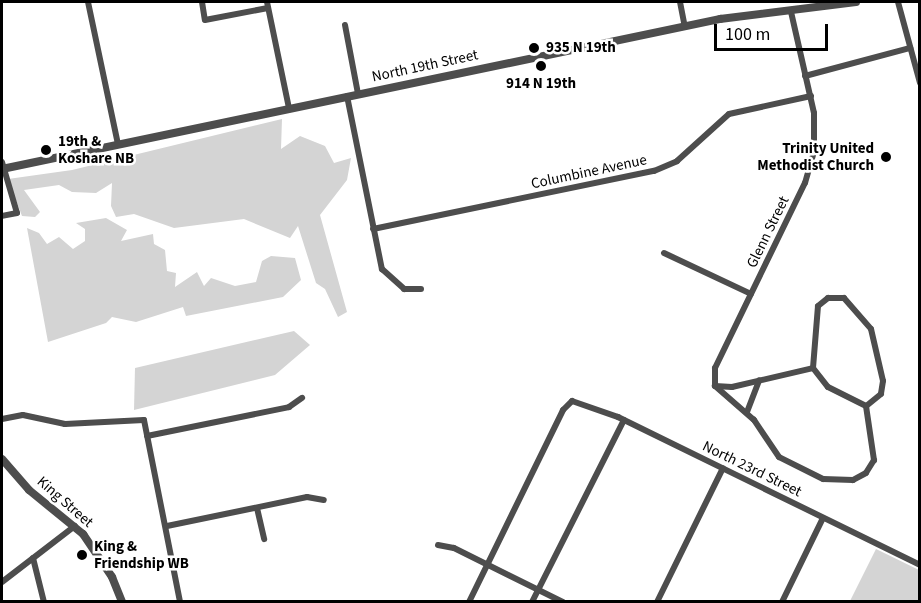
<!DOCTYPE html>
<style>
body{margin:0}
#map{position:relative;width:921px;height:603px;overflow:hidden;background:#fff;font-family:"Source Sans 3",sans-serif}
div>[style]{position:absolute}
.green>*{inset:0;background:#d4d4d4}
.minor>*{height:6px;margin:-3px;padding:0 3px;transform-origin:3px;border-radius:3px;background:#4d4d4d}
.tertiary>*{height:8px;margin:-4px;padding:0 4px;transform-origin:4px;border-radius:4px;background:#4d4d4d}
.dots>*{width:16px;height:16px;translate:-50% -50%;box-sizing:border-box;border:3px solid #fff;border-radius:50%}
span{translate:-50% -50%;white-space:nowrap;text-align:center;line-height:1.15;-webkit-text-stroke:5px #fff;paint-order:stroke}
.poi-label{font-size:15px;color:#000;font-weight:700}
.left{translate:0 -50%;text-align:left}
.right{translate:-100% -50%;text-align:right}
.street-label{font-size:15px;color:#000}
.frame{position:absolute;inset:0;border:3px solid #000;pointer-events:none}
.scale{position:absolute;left:714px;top:24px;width:114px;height:27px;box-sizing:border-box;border:3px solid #000;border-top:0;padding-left:8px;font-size:18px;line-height:21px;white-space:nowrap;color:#000;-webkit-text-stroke:4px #fff;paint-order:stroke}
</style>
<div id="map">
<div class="green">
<i style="clip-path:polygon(282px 119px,281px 149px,300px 136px,325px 146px,334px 163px,351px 158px,347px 180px,320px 215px,347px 312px,338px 317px,325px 289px,316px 283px,298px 226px,290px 238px,244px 219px,174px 228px,134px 214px,116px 217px,111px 206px,112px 183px,96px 193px,72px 192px,59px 185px,24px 190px,40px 212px,35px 217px,22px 216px,8px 179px,72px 170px)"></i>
<i style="clip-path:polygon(106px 218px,127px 230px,121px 241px,153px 234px,154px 244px,165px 250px,167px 271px,176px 273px,175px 287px,197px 272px,204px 286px,211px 278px,235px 286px,256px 282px,262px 261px,271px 256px,295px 258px,301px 280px,283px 297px,186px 316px,183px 307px,136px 322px,112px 317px,106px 323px,48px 342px,27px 228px,39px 233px,47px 244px,59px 237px,73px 249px,85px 241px,85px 229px,76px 223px)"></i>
<i style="clip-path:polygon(294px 331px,310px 345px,275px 375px,134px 410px,135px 368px)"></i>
<i style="clip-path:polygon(876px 549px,919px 570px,919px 601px,850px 601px)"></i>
</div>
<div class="minor">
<i style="left:88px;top:2px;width:145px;rotate:78.1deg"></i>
<i style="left:202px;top:2px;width:18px;rotate:81deg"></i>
<i style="left:205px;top:20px;width:64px;rotate:-10.8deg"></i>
<i style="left:267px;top:2px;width:108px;rotate:78.3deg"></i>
<i style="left:680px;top:2px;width:25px;rotate:79deg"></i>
<i style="left:898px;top:2px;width:84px;rotate:74.8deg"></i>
<i style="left:345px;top:25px;width:70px;rotate:79.3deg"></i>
<i style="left:805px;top:76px;width:109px;rotate:-14.9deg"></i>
<i style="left:347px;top:96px;width:177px;rotate:78.6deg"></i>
<i style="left:382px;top:269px;width:30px;rotate:42deg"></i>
<i style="left:404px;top:289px;width:17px"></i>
<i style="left:2px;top:162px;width:53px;rotate:73.6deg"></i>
<i style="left:17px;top:213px;width:15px;rotate:169deg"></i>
<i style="left:373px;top:229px;width:287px;rotate:-11.7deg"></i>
<i style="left:654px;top:171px;width:25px;rotate:-23deg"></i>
<i style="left:677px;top:161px;width:70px;rotate:-42.1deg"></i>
<i style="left:729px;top:114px;width:84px;rotate:-12.4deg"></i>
<i style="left:664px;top:253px;width:96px;rotate:25.2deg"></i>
<i style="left:813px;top:368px;width:24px;rotate:52deg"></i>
<i style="left:828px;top:387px;width:42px;rotate:26.6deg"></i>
<i style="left:866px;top:406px;width:55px;rotate:81.6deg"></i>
<i style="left:874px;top:460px;width:15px;rotate:122deg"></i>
<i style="left:866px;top:473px;width:15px;rotate:152deg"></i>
<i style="left:853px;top:480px;width:30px;rotate:-178deg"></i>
<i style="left:823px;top:479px;width:49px;rotate:-153.4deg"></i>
<i style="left:779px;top:457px;width:45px;rotate:-124deg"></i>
<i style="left:754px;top:420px;width:52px;rotate:-138.9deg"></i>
<i style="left:715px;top:386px;width:17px;rotate:3deg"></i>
<i style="left:732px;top:387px;width:83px;rotate:-13.2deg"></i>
<i style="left:813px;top:368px;width:62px;rotate:-85.4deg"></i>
<i style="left:818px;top:306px;width:13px;rotate:-39deg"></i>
<i style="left:828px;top:298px;width:16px"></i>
<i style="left:844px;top:298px;width:41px;rotate:48.9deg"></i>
<i style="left:871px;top:329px;width:53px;rotate:77deg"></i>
<i style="left:883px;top:381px;width:13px;rotate:99deg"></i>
<i style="left:881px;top:394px;width:19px;rotate:141deg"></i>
<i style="left:715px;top:386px;width:18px;rotate:-90deg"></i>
<i style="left:715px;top:368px;width:206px;rotate:-64.1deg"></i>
<i style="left:805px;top:183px;width:32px;rotate:-74deg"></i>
<i style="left:814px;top:152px;width:39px;rotate:-90deg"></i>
<i style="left:814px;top:113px;width:104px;rotate:-102.8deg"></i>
<i style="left:747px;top:412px;width:34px;rotate:-69deg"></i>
<i style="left:2px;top:419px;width:21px;rotate:-11deg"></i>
<i style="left:23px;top:415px;width:43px;rotate:12.1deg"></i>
<i style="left:65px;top:424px;width:79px;rotate:-2.9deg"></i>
<i style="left:144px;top:420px;width:186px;rotate:78.8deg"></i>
<i style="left:147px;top:436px;width:145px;rotate:-11.5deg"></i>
<i style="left:289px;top:407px;width:16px;rotate:-35deg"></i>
<i style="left:257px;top:508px;width:32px;rotate:77deg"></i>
<i style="left:167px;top:526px;width:143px;rotate:-11.7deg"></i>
<i style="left:307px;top:497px;width:17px;rotate:10deg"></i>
<i style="left:438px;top:545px;width:16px;rotate:11deg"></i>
<i style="left:454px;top:548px;width:122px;rotate:26.4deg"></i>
<i style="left:33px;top:558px;width:45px;rotate:76deg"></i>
<i style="left:2px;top:582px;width:92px;rotate:-37.5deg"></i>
<i style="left:469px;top:602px;width:214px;rotate:-63.9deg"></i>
<i style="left:563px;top:410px;width:13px;rotate:-45deg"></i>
<i style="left:572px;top:401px;width:49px;rotate:19.2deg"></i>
<i style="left:618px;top:417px;width:336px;rotate:26.1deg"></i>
<i style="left:532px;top:602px;width:204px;rotate:-63.2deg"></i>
<i style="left:657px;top:602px;width:149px;rotate:-63.8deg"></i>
<i style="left:782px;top:602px;width:93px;rotate:-64deg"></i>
</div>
<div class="tertiary">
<i style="left:2px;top:169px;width:734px;rotate:-11.8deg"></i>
<i style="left:720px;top:19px;width:137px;rotate:-7.1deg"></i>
<i style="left:2px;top:459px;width:41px;rotate:48.9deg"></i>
<i style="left:29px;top:490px;width:70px;rotate:39.2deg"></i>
<i style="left:83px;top:534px;width:52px;rotate:56deg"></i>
<i style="left:112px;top:577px;width:27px;rotate:68deg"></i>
</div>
<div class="dots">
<i style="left:534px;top:48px;background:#000"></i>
<i style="left:541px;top:66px;background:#000"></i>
<i style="left:46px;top:150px;background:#000"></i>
<i style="left:886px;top:157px;background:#000"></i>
<i style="left:82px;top:555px;background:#000"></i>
</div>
<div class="poi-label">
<span class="left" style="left:546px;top:48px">935 N 19th</span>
<span style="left:541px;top:84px">914 N 19th</span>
<span class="left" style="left:58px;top:150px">19th &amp;<br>Koshare NB</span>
<span class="right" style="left:874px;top:157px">Trinity United<br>Methodist Church</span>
<span class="left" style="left:94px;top:555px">King &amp;<br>Friendship WB</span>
</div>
<div class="street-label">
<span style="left:425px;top:66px;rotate:-12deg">North 19th Street</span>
<span style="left:589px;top:172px;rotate:-12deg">Columbine Avenue</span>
<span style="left:768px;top:232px;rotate:-64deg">Glenn Street</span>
<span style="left:752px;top:469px;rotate:26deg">North 23rd Street</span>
<span style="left:65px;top:502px;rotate:41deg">King Street</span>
</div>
<div class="frame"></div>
<div class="scale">100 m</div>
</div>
